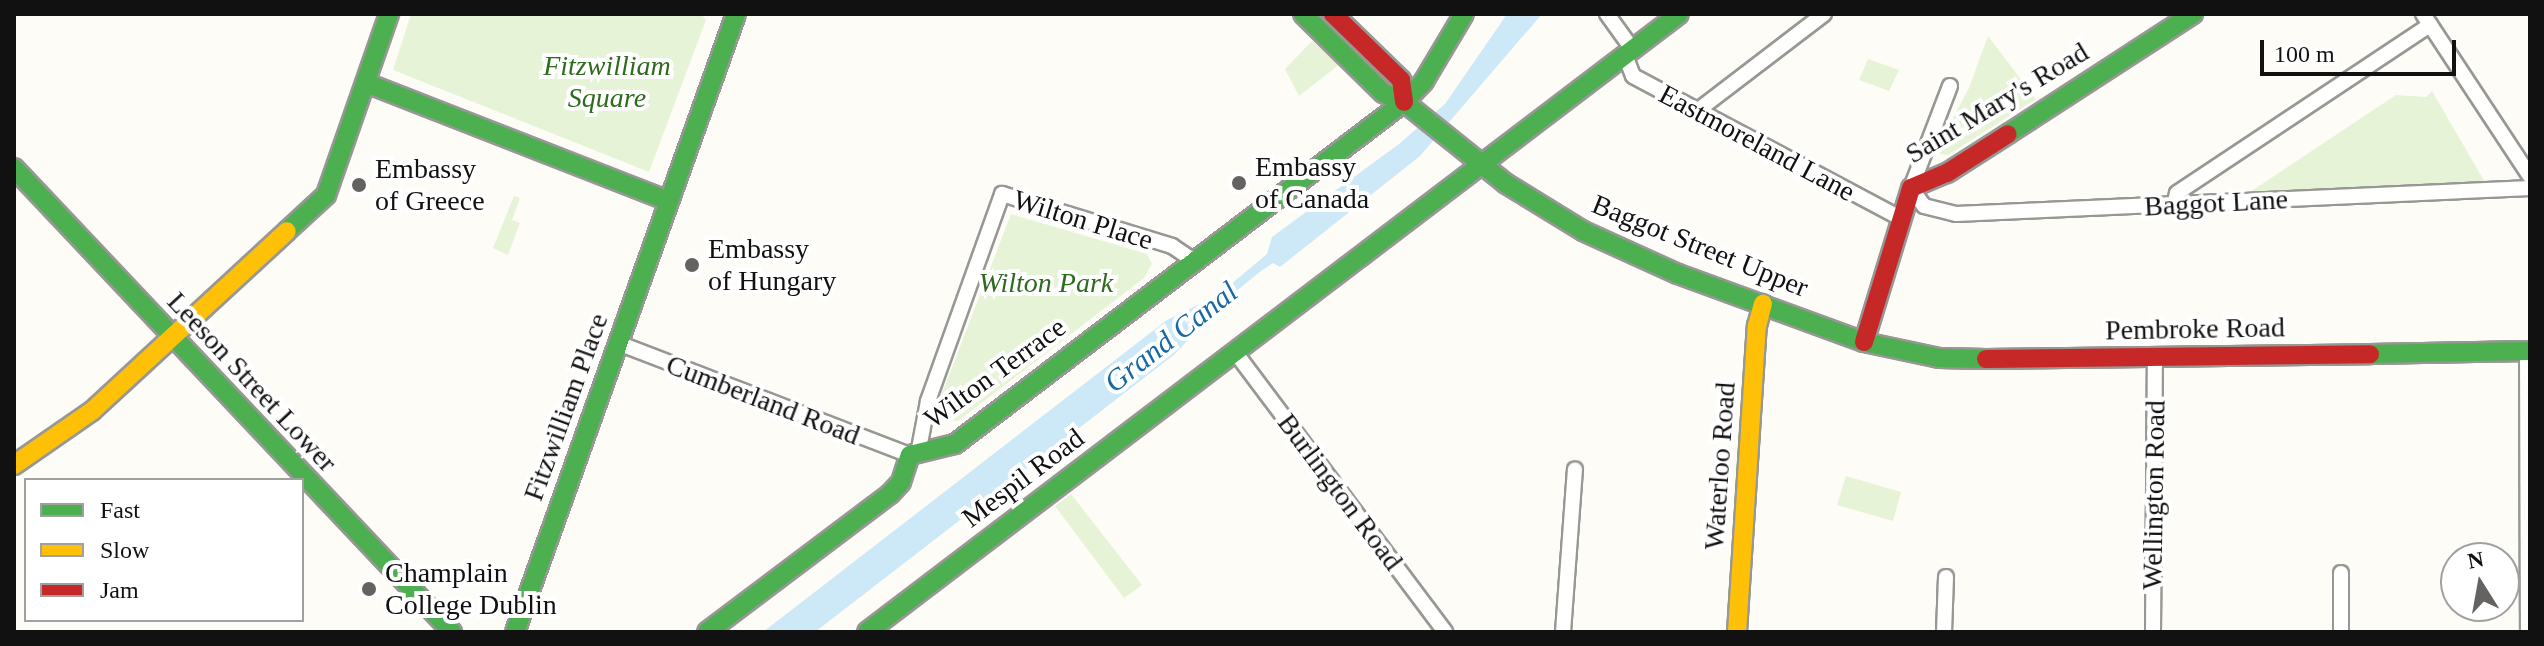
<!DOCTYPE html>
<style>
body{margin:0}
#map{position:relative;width:2544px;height:646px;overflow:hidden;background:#fdfcf7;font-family:"Times New Roman",serif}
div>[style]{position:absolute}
.green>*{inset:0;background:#e7f3d7}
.water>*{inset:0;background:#cde8f7}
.roads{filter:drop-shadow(2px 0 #979795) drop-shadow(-2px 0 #979795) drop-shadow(0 2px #979795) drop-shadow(0 -2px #979795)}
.street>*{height:14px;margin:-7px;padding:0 7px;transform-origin:7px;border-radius:7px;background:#fffffe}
.fast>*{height:18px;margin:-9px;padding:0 9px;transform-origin:9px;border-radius:9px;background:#4caf50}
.slow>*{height:18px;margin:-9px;padding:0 9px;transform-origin:9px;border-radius:9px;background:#ffc107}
.jam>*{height:18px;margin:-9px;padding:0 9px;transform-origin:9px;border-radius:9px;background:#c62828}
.dots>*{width:22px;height:22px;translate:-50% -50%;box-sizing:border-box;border:4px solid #fff;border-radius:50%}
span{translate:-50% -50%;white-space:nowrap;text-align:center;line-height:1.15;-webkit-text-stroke:8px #fff;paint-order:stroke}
.park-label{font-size:28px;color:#2f6b1f;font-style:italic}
.street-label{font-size:28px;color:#111}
.poi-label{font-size:28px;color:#111}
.left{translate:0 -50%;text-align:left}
.water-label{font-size:30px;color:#1768a6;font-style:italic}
.frame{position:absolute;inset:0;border:16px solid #111;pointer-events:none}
.legend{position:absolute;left:24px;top:478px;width:280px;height:144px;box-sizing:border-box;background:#fff;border:2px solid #a0a0a0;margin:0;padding:10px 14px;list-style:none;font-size:24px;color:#111}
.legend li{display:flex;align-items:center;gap:16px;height:40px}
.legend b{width:40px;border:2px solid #a0a0a0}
.north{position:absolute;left:2440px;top:542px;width:80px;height:80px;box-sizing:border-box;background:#fff;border:2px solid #a0a0a0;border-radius:50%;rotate:349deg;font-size:22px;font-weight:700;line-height:32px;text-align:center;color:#111}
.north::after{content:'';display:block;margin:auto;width:28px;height:36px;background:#646362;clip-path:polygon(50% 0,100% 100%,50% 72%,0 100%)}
.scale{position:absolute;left:2260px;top:40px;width:196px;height:36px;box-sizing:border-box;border:4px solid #111;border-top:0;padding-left:10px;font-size:24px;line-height:28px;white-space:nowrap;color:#111;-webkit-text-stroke:6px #fff;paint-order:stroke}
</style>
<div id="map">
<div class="green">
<i style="clip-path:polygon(411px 14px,701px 14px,706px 20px,649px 172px,393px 70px)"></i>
<i style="clip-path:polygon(1988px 36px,2036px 99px,1948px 155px,1940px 154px,1937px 148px,1969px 88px)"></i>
<i style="clip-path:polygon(1312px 41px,1340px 64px,1299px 96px,1285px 69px)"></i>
<i style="clip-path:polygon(1868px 59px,1899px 70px,1889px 91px,1859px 80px)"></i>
<i style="clip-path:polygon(2432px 91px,2486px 184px,2244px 196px,2396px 95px,2426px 97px)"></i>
<i style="clip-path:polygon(514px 196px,520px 198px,512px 220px,520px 223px,508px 255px,493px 248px)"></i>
<i style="clip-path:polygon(1011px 214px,1147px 254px,1152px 264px,1144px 278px,958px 421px,950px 420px,941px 415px,941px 396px)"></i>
<i style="clip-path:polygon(1846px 476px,1901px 492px,1893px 521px,1837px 505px)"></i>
<i style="clip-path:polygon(1071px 494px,1142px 585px,1124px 598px,1055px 506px)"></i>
</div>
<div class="water">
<i style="clip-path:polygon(1507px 14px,1542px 14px,1420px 156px,1280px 267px,1273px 263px,1261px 271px,1224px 301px,1175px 354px,815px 632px,763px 632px,1167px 320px,1218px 295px,1267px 254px,1272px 237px,1399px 144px,1445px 104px)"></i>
</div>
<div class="roads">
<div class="street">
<i style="left:1607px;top:14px;width:44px;rotate:54.2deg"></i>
<i style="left:2423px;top:14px;width:194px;rotate:56.6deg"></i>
<i style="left:1625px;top:55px;width:22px;rotate:69deg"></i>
<i style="left:1633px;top:76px;width:305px;rotate:28deg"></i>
<i style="left:1950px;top:86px;width:109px;rotate:110.9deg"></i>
<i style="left:1911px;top:188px;width:22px;rotate:54deg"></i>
<i style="left:1924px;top:206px;width:33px;rotate:14deg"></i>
<i style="left:1956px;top:214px;width:575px;rotate:-2.59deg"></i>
<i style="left:1697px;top:111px;width:160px;rotate:-37.4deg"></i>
<i style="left:2174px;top:206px;width:13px;rotate:-77deg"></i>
<i style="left:2177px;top:193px;width:304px;rotate:-33.6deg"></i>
<i style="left:618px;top:343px;width:313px;rotate:21deg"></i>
<i style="left:2527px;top:351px;width:281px;rotate:89.8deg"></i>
<i style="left:1235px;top:352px;width:350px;rotate:53.1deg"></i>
<i style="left:918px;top:454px;width:54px;rotate:-79.3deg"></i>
<i style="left:928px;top:401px;width:220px;rotate:-70.3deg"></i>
<i style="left:1002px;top:194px;width:178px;rotate:17deg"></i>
<i style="left:1172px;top:246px;width:25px;rotate:34deg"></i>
<i style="left:2341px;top:573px;width:59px;rotate:90deg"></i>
<i style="left:1563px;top:632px;width:163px;rotate:-85.8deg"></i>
<i style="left:1944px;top:632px;width:55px;rotate:-87.9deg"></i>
<i style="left:2153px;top:632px;width:274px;rotate:-89.6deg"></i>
</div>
<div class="fast">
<i style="left:1303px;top:14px;width:112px;rotate:44.6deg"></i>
<i style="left:1383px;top:93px;width:23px;rotate:23deg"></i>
<i style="left:1404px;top:102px;width:129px;rotate:38.7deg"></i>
<i style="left:1505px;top:183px;width:92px;rotate:31.6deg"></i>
<i style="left:1583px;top:231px;width:104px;rotate:24.4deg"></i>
<i style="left:1678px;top:274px;width:198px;rotate:20.1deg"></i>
<i style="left:1864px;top:342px;width:77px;rotate:12deg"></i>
<i style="left:1939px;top:358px;width:47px;rotate:1.2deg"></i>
<i style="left:366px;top:83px;width:325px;rotate:21.3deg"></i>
<i style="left:2008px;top:134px;width:221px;rotate:-33deg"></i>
<i style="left:14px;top:168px;width:638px;rotate:46.65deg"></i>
<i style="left:287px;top:231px;width:53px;rotate:-42.7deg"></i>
<i style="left:326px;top:195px;width:192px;rotate:-70.8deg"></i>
<i style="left:2370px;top:354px;width:160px;rotate:-1.1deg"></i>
<i style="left:515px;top:632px;width:656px;rotate:-70.32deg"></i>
<i style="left:707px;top:632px;width:229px;rotate:-37deg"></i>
<i style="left:890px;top:494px;width:16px;rotate:-47deg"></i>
<i style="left:901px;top:482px;width:28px;rotate:-72deg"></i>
<i style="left:910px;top:455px;width:46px;rotate:-13.7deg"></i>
<i style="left:955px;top:444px;width:564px;rotate:-37.3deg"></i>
<i style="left:1404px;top:102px;width:29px;rotate:-46deg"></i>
<i style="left:1424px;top:81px;width:78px;rotate:-59.2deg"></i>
<i style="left:867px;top:632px;width:1020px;rotate:-37.27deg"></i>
</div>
<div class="slow">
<i style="left:14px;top:465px;width:95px;rotate:-34.7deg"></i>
<i style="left:92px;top:411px;width:265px;rotate:-42.7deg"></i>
<i style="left:1737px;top:632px;width:307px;rotate:-86.3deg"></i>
<i style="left:1757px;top:326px;width:23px;rotate:-75deg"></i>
</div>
<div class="jam">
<i style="left:1333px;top:14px;width:95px;rotate:44.1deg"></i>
<i style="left:1401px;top:80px;width:22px;rotate:82deg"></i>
<i style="left:1864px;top:342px;width:161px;rotate:-73deg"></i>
<i style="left:1911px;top:188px;width:39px;rotate:-23deg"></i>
<i style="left:1947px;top:173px;width:72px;rotate:-32.6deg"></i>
<i style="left:1986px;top:359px;width:384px;rotate:-0.7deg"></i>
</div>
</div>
<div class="dots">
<i style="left:1239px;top:183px;background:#646362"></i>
<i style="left:359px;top:185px;background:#646362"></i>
<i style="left:692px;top:265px;background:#646362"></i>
<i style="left:369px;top:589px;background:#646362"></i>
</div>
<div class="park-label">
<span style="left:607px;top:82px">Fitzwilliam<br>Square</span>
<span style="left:1046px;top:283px">Wilton Park</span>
</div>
<div class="street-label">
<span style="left:1997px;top:103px;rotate:-31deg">Saint Mary's Road</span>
<span style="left:1757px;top:143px;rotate:28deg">Eastmoreland Lane</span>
<span style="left:2216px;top:203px;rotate:-3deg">Baggot Lane</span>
<span style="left:1083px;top:220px;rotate:17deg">Wilton Place</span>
<span style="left:1700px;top:246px;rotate:22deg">Baggot Street Upper</span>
<span style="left:2195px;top:329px;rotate:-1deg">Pembroke Road</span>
<span style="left:995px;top:373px;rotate:-36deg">Wilton Terrace</span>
<span style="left:252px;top:382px;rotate:47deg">Leeson Street Lower</span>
<span style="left:763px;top:400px;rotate:21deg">Cumberland Road</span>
<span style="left:566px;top:407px;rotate:-70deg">Fitzwilliam Place</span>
<span style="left:1720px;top:466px;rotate:-86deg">Waterloo Road</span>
<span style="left:1023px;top:478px;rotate:-37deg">Mespil Road</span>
<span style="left:1340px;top:492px;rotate:53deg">Burlington Road</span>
<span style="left:2154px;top:495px;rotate:-89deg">Wellington Road</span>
</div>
<div class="poi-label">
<span class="left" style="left:1255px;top:183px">Embassy<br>of Canada</span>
<span class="left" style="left:375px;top:185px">Embassy<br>of Greece</span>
<span class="left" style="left:708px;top:265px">Embassy<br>of Hungary</span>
<span class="left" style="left:385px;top:589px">Champlain<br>College Dublin</span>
</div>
<div class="water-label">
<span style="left:1171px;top:337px;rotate:-38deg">Grand Canal</span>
</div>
<div class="frame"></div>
<ul class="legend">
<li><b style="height:10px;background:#4caf50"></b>Fast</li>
<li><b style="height:10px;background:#ffc107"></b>Slow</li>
<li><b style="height:10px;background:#c62828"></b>Jam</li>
</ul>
<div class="north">N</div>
<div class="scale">100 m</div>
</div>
